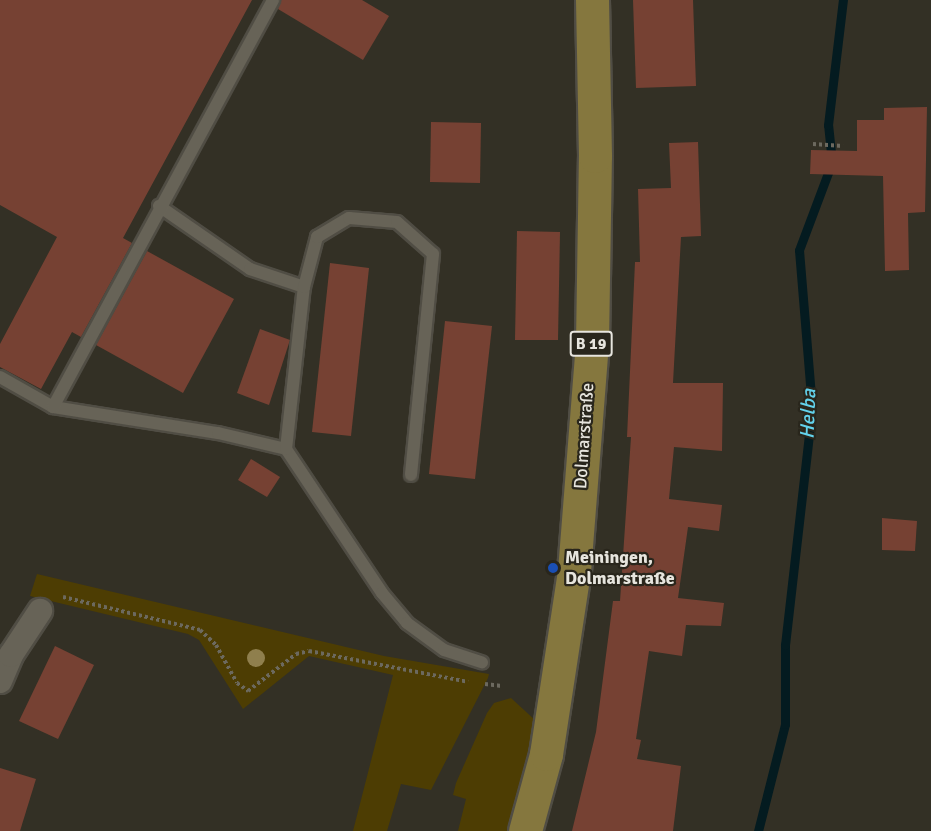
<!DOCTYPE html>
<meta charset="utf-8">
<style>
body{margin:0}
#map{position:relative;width:931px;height:831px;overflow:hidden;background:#333025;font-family:Signika,sans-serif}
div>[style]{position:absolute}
.green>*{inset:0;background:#4d3d03}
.stream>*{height:9px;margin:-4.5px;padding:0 4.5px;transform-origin:4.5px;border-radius:4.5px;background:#041b20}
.building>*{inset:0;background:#764133}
.path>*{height:4px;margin-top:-2px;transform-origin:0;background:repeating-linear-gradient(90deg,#6c695f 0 3px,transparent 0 6px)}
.roads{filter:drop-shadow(2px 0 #504d44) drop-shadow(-2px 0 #504d44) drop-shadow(0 2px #504d44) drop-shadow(0 -2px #504d44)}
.service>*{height:12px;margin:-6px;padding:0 6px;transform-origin:6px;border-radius:6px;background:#676357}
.minor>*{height:24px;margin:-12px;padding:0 12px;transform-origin:12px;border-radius:12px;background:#676357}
.primary>*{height:33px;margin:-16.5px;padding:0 16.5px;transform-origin:16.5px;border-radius:16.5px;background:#85773e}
.trees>*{width:18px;height:18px;margin:-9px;border-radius:50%;background:#8f7f4d}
.dots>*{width:16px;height:16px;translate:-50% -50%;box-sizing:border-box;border:3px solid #29261c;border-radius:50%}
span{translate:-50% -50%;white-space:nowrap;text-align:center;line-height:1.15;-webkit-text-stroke:4.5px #29261c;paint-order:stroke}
.shield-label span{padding:2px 4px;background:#29261c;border:2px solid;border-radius:4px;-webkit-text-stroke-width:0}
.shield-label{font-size:16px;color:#e7e5de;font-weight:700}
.street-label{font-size:18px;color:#e7e5de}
.poi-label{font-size:18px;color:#e7e5de;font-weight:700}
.left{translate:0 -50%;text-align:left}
.water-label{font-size:20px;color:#63d2ec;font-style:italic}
</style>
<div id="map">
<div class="green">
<i style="clip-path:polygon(37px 574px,384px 656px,489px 674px,488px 678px,431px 790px,401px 784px,387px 831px,353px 831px,393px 675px,309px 656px,243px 709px,199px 640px,188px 634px,30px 596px)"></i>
<i style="clip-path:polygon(511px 698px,536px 721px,509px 831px,458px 831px,466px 799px,453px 795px,456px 783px,487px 713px,494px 703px)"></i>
</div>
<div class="stream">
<i style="left:758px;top:831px;width:110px;rotate:-75.8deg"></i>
<i style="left:785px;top:724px;width:79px;rotate:-90deg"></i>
<i style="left:785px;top:645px;width:222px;rotate:-83.5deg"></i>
<i style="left:810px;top:424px;width:28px;rotate:-88deg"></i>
<i style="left:811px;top:396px;width:146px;rotate:-94.7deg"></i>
<i style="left:799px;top:250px;width:94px;rotate:-69.4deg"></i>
<i style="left:832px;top:162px;width:37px;rotate:-96deg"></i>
<i style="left:828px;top:125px;width:126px;rotate:-83.2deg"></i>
</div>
<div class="building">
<i style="clip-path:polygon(0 0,252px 0,123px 238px,132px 243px,81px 337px,72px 332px,41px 389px,0 367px,0 344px,57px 237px,0 205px)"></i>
<i style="clip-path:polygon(281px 0,362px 0,389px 16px,363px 60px,278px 9px)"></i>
<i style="clip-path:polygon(633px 0,693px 0,696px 86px,636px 88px)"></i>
<i style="clip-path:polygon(927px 107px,925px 212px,908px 213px,909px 270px,885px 271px,883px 176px,810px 174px,811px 150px,857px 151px,857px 120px,884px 120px,884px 108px)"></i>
<i style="clip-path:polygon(431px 122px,481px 123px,480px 183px,430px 182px)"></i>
<i style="clip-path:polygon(698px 142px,701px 236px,681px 237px,673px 383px,723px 383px,722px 451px,674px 447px,669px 499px,722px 505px,719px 531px,688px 527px,678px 598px,724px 603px,721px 626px,686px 625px,682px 656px,649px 651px,636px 739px,641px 740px,637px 759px,681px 766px,673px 831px,572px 831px,596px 732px,613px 601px,620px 601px,631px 437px,627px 437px,635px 262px,640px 262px,638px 189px,671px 188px,669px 143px)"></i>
<i style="clip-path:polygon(517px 231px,560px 232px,558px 340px,515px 340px)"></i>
<i style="clip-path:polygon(147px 251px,234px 299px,183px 393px,96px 345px)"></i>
<i style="clip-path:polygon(330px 263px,369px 268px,351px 436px,312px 432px)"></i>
<i style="clip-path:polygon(445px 321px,492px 326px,475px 479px,429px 474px)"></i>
<i style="clip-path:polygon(260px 329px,290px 340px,269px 405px,237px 393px)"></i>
<i style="clip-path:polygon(251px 459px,280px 477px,267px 497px,238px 480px)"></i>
<i style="clip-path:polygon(882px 518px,917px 521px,915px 551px,882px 550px)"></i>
<i style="clip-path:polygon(55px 646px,94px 665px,58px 739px,19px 721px)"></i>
<i style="clip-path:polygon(0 768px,36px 779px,20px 831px,0 831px)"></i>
</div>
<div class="path">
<i style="left:813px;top:144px;width:30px;rotate:4deg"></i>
<i style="left:63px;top:597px;width:141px;rotate:13.5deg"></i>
<i style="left:200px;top:630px;width:22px;rotate:43deg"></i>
<i style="left:216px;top:645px;width:43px;rotate:61.1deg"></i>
<i style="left:237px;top:683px;width:14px;rotate:36deg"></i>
<i style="left:248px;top:691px;width:61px;rotate:-37.6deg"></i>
<i style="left:296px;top:654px;width:13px;rotate:-13deg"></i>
<i style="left:309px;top:651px;width:162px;rotate:11deg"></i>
<i style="left:485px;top:684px;width:17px;rotate:7deg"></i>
</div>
<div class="roads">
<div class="service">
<i style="left:159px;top:206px;width:111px;rotate:34.7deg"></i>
<i style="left:250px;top:269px;width:57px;rotate:18.4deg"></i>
<i style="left:0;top:377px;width:61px;rotate:29.5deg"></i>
<i style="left:53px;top:407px;width:167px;rotate:9deg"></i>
<i style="left:218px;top:433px;width:70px;rotate:13.2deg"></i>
<i style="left:286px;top:449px;width:173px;rotate:56.3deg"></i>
<i style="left:382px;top:593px;width:39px;rotate:50deg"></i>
<i style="left:407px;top:623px;width:46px;rotate:36.1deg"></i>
<i style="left:444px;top:650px;width:40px;rotate:18deg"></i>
<i style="left:53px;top:407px;width:463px;rotate:-61.6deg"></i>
<i style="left:286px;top:449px;width:163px;rotate:-83.7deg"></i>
<i style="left:304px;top:287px;width:52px;rotate:-75.4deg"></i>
<i style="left:317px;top:237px;width:37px;rotate:-31deg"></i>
<i style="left:349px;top:218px;width:48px;rotate:4.8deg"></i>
<i style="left:397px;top:222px;width:48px;rotate:41.6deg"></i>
<i style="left:433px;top:254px;width:222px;rotate:95.7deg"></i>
</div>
<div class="minor">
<i style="left:0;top:681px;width:28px;rotate:-67deg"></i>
<i style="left:11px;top:655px;width:53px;rotate:-56.6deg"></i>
</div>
<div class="primary">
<i style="left:525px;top:831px;width:80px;rotate:-74.7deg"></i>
<i style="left:546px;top:754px;width:185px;rotate:-81.3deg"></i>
<i style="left:574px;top:571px;width:229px;rotate:-85.5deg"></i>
<i style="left:592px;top:343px;width:187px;rotate:-89.1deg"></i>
<i style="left:595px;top:156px;width:156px;rotate:-91.1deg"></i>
</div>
</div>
<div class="trees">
<i style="left:256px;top:658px"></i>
</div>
<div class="dots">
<i style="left:553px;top:568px;background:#1a4fb4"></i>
</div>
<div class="shield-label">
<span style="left:591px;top:344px">B 19</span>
</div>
<div class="street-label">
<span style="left:584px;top:436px;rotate:-86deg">Dolmarstraße</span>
</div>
<div class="poi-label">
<span class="left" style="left:565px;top:568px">Meiningen,<br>Dolmarstraße</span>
</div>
<div class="water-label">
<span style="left:808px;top:414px;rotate:-88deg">Helba</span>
</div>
</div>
